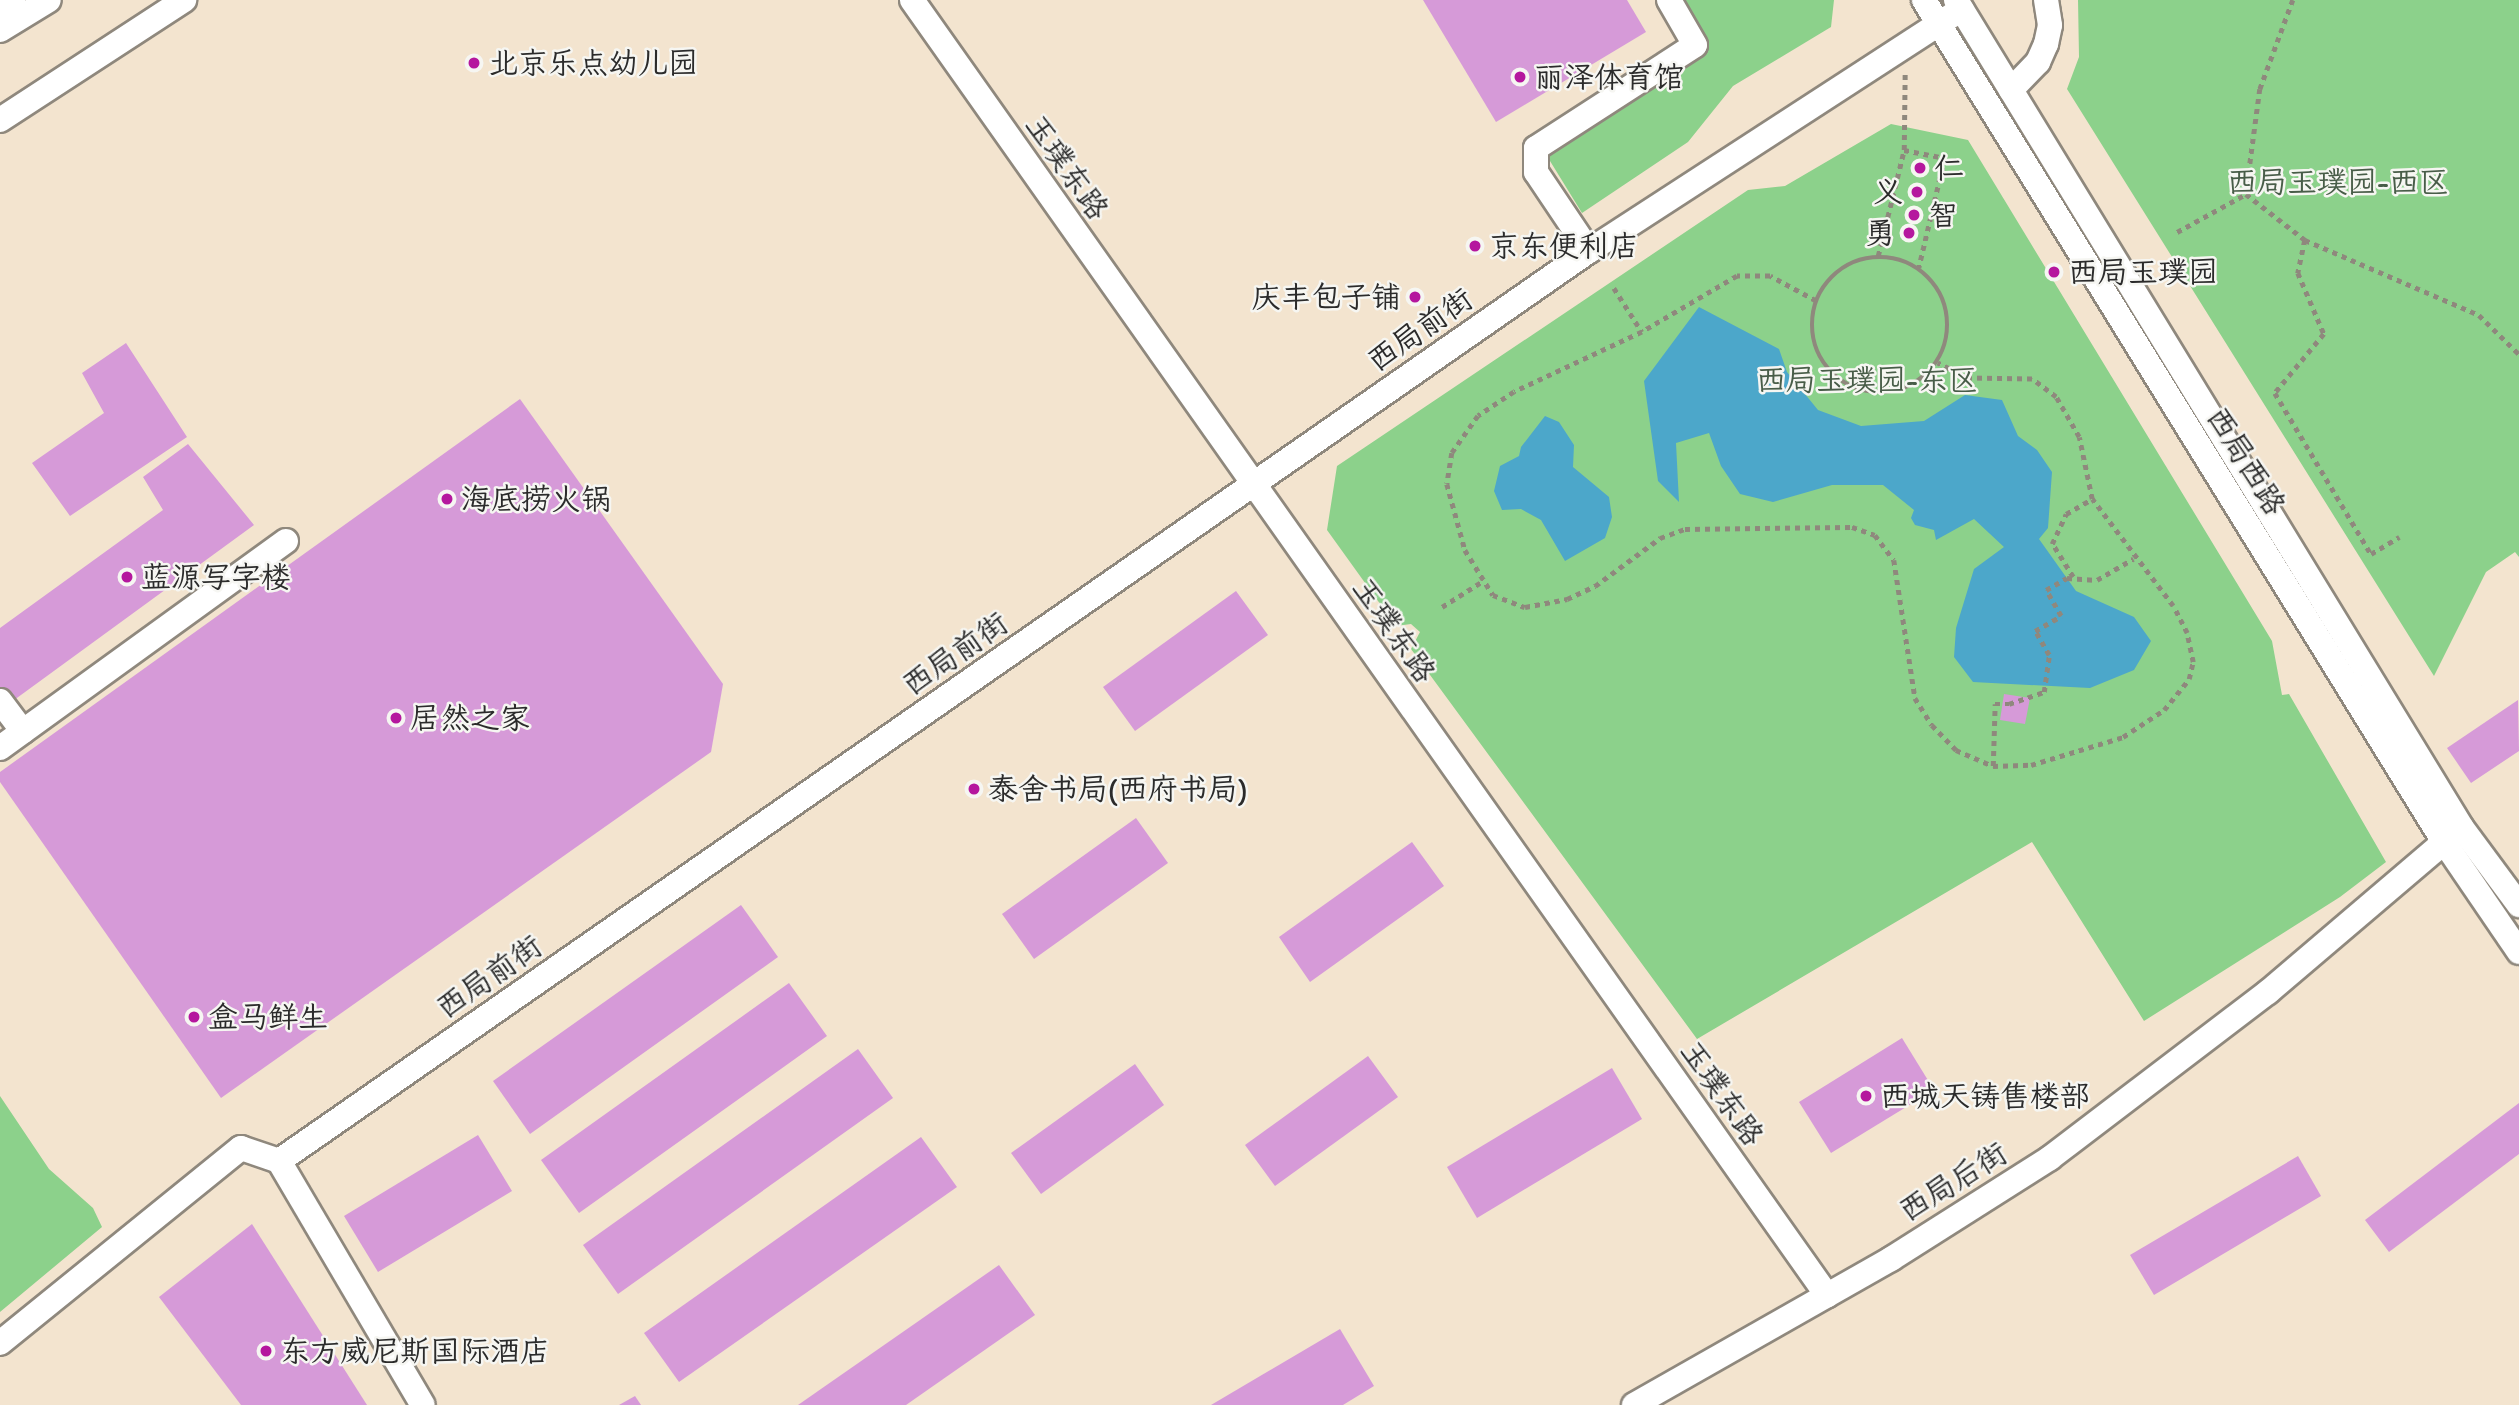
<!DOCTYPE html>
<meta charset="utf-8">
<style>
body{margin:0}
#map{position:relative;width:2519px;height:1405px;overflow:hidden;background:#f3e4cf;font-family:Itim,"LXGW WenKai TC",sans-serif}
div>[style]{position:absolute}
.green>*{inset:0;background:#8cd18b}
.water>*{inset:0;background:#4ca7ca}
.building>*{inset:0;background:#d69ad8}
.path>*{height:4.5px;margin-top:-2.25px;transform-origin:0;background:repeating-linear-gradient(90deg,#8f887d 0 5px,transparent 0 10px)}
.path>.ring{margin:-2.25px;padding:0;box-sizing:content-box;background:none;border:4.5px solid #8f887d;border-radius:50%}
.roads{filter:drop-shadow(2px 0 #8f887d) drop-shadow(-2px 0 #8f887d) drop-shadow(0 2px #8f887d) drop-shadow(0 -2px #8f887d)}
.minor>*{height:24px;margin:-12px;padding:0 12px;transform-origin:12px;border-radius:12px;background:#fff}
.dots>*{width:19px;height:19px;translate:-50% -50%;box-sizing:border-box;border:4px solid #f6f6f2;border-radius:50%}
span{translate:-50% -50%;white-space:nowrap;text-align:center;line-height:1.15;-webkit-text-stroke:5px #f6f6f2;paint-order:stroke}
.poi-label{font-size:30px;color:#2b2b2b}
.left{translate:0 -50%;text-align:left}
.right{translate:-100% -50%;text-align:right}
.street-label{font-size:30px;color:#2b2b2b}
.park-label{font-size:30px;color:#485d48}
</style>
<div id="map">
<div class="green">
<i style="clip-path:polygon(1680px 0,1834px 0,1831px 27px,1733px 86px,1688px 142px,1582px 213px,1550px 161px,1549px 150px,1708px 48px)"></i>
<i style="clip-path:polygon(2078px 0,2519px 0,2519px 557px,2515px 552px,2486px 572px,2434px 676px,2067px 89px,2079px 57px)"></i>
<i style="clip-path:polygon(1891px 124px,1968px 140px,2272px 641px,2282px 695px,2289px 694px,2386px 862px,2340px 897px,2144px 1021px,2032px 842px,1697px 1039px,1411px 649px,1420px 632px,1411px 624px,1396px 626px,1327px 530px,1337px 466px,1748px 190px,1785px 186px)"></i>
<i style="clip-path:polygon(0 1096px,49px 1169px,93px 1208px,102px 1227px,0 1312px)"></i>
</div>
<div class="water">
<i style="clip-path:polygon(1699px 307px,1779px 349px,1787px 372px,1818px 410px,1861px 426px,1924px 421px,1965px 395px,2002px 400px,2018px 436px,2037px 450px,2052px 472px,2048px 528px,2039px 539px,2076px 591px,2134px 617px,2151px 641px,2134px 670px,2090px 688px,1973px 682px,1954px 657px,1956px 628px,1974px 569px,2004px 547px,1974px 519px,1936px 540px,1934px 530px,1915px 525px,1911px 518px,1914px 510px,1883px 485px,1832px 485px,1773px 502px,1740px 494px,1721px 466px,1709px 433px,1676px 443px,1679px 502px,1658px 481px,1644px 381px)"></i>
<i style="clip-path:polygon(1545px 416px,1559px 422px,1574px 445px,1573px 467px,1609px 497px,1612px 517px,1605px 538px,1565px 561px,1541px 520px,1521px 509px,1502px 510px,1494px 491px,1500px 466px,1519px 456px,1521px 447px)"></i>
</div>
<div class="building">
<i style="clip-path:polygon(1423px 0,1627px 0,1646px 32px,1496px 122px)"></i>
<i style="clip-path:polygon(126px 343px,187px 437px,70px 516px,32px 463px,104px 413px,82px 373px)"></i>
<i style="clip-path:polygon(520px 399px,723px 684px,711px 752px,221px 1098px,0 782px,0 772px)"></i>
<i style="clip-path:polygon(188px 444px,254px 525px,10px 703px,0 690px,0 628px,163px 510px,143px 477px)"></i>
<i style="clip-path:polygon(1236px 591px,1268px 635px,1135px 731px,1103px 687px)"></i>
<i style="clip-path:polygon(2004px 694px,2030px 698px,2025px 724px,2000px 720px)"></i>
<i style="clip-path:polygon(2518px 700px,2519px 751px,2471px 783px,2447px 748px)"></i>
<i style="clip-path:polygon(1136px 818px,1168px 863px,1034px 959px,1002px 914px)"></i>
<i style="clip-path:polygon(1412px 842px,1444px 886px,1310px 982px,1279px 937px)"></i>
<i style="clip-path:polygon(741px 905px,778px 957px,530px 1134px,493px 1081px)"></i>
<i style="clip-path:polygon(789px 983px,827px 1036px,579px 1213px,541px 1160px)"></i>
<i style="clip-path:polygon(1902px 1038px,1934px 1090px,1831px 1153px,1799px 1102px)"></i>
<i style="clip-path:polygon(858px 1049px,893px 1098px,618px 1294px,583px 1245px)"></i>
<i style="clip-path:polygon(1368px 1056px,1398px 1097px,1275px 1186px,1245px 1145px)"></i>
<i style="clip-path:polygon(1135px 1064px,1164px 1105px,1041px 1194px,1011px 1153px)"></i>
<i style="clip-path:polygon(1612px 1068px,1642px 1119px,1477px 1218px,1447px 1167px)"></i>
<i style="clip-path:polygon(2519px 1103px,2519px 1154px,2389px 1252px,2365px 1220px)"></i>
<i style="clip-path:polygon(478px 1135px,512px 1191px,378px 1272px,344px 1216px)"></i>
<i style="clip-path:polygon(921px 1137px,957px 1187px,679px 1382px,644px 1333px)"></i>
<i style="clip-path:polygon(2298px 1156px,2321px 1196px,2154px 1295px,2130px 1255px)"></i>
<i style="clip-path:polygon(252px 1224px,367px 1405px,241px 1405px,159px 1297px)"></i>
<i style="clip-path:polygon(999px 1265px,1035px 1315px,906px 1405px,798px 1405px)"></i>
<i style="clip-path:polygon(1340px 1329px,1374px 1386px,1343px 1405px,1211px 1405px)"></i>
<i style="clip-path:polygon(635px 1396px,641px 1405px,619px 1405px)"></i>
</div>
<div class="path">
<i style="left:2293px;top:0;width:95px;rotate:110.3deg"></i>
<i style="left:2260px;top:89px;width:106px;rotate:97.6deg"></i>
<i style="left:2246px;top:194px;width:75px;rotate:37.9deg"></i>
<i style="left:2305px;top:240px;width:189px;rotate:23.3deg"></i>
<i style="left:2479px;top:315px;width:56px;rotate:44.3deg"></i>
<i style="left:1904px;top:150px;width:42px;rotate:11deg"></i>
<i style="left:1945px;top:158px;width:113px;rotate:103.3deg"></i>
<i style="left:2177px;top:232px;width:79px;rotate:-28.8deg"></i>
<i style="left:2305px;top:240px;width:34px;rotate:102deg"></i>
<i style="left:2298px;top:273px;width:66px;rotate:66.9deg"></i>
<i style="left:2324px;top:334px;width:77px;rotate:129.7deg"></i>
<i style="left:2275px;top:393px;width:187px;rotate:59.2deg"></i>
<i style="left:2371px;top:554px;width:33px;rotate:-31deg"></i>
<i style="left:1878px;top:256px;width:109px;rotate:-76.2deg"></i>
<i style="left:1904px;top:150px;width:77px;rotate:-89.3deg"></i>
<i class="ring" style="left:1812px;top:257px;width:131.5px;height:131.5px"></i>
<i style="left:1614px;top:288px;width:52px;rotate:57.5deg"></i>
<i style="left:1816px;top:301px;width:52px;rotate:-151.5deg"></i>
<i style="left:1770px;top:276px;width:33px;rotate:180deg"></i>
<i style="left:1737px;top:276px;width:110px;rotate:149.5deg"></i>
<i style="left:1642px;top:332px;width:141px;rotate:154.9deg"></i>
<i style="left:1514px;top:392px;width:43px;rotate:146.3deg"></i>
<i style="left:1478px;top:416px;width:45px;rotate:125.1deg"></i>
<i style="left:1452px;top:453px;width:31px;rotate:99deg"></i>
<i style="left:1447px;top:484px;width:68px;rotate:74.7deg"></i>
<i style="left:1465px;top:550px;width:53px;rotate:58.1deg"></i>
<i style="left:1493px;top:595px;width:34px;rotate:21deg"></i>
<i style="left:1525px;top:607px;width:43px;rotate:-10.8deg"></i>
<i style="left:1567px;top:599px;width:31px;rotate:-25deg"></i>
<i style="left:1595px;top:586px;width:81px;rotate:-36.4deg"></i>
<i style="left:1660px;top:538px;width:27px;rotate:-20deg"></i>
<i style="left:1685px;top:529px;width:167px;rotate:-0.7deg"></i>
<i style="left:1852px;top:527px;width:24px;rotate:19deg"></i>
<i style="left:1875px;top:535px;width:31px;rotate:53deg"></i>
<i style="left:1894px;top:560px;width:140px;rotate:81.3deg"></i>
<i style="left:1915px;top:698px;width:32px;rotate:58deg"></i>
<i style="left:1932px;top:725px;width:35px;rotate:46deg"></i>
<i style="left:1956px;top:750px;width:40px;rotate:23.4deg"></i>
<i style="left:1993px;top:766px;width:38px;rotate:-2deg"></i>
<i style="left:2031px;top:765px;width:96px;rotate:-16.9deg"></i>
<i style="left:2123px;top:737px;width:49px;rotate:-33.4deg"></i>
<i style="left:2164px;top:710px;width:40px;rotate:-51deg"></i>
<i style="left:2189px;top:679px;width:17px;rotate:-77deg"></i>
<i style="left:2193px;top:662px;width:30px;rotate:-102deg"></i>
<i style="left:2187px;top:633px;width:30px;rotate:-117deg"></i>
<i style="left:2173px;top:606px;width:134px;rotate:-127.1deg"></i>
<i style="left:2092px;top:499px;width:63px;rotate:-101.8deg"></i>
<i style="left:2079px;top:437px;width:46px;rotate:-119.9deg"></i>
<i style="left:2056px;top:397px;width:30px;rotate:-143deg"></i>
<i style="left:2032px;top:379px;width:65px;rotate:-179.1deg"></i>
<i style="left:1967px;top:378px;width:33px;rotate:-153deg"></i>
<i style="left:2073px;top:577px;width:39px;rotate:-122deg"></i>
<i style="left:2052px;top:544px;width:33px;rotate:-65deg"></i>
<i style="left:2066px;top:514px;width:30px;rotate:-30deg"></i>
<i style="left:1442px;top:607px;width:49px;rotate:-32.4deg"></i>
<i style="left:1993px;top:766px;width:62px;rotate:-88.2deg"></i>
<i style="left:1995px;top:704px;width:14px"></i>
<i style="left:2009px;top:704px;width:37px;rotate:-19deg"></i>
<i style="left:2044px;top:692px;width:37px;rotate:-82deg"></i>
<i style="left:2049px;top:655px;width:28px;rotate:-120deg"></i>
<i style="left:2035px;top:631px;width:30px;rotate:-30deg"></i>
<i style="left:2061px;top:616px;width:30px;rotate:-120deg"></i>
<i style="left:2046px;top:590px;width:24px;rotate:-30deg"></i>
<i style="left:2067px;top:578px;width:30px;rotate:4deg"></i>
<i style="left:2097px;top:580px;width:42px;rotate:-30.3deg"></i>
</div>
<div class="roads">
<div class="minor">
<i style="left:912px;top:0;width:1586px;rotate:54.76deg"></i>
<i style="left:1924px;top:0;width:990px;rotate:58.3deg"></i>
<i style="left:2444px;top:842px;width:133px;rotate:55.7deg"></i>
<i style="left:1956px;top:0;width:970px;rotate:58.57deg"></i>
<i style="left:2462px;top:828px;width:96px;rotate:53.5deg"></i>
<i style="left:0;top:9px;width:16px;rotate:-35deg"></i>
<i style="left:0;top:30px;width:57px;rotate:-31.5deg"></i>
<i style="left:2011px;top:90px;width:39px;rotate:-46deg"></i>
<i style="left:2038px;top:62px;width:20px;rotate:-66deg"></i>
<i style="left:2046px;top:44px;width:19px;rotate:-78deg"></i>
<i style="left:2050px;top:25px;width:25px;rotate:-99deg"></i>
<i style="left:0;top:120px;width:220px;rotate:-33.1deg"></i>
<i style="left:1589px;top:251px;width:95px;rotate:-123.9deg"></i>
<i style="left:1536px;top:172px;width:24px;rotate:-90deg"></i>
<i style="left:1536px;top:148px;width:189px;rotate:-32.9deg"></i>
<i style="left:1695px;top:45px;width:52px;rotate:-120deg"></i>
<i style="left:0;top:701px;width:38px;rotate:53deg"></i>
<i style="left:0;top:748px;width:353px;rotate:-35.9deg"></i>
<i style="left:279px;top:1161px;width:283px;rotate:59.5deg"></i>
<i style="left:0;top:1343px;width:310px;rotate:-39deg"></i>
<i style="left:241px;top:1148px;width:40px;rotate:18.9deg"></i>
<i style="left:279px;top:1161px;width:1595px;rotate:-34.79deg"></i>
<i style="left:1589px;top:251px;width:444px;rotate:-33deg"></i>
<i style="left:1634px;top:1405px;width:296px;rotate:-29.6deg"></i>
<i style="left:1891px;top:1259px;width:188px;rotate:-32.4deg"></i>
<i style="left:2050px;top:1158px;width:274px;rotate:-37.3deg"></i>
<i style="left:2268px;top:992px;width:231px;rotate:-40.4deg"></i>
</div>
</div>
<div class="dots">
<i style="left:474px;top:63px;background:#b5179e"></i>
<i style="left:1520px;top:77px;background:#b5179e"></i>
<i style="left:1920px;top:168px;background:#b5179e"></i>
<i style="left:1917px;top:192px;background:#b5179e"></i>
<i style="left:1914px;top:215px;background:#b5179e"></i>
<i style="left:1909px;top:233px;background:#b5179e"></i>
<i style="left:1475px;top:246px;background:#b5179e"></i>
<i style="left:2054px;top:272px;background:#b5179e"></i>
<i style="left:1415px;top:297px;background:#b5179e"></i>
<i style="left:447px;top:499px;background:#b5179e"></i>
<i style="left:127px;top:577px;background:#b5179e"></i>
<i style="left:396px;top:718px;background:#b5179e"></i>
<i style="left:974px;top:789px;background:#b5179e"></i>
<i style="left:194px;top:1017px;background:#b5179e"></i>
<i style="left:1866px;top:1096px;background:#b5179e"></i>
<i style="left:266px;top:1351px;background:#b5179e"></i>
</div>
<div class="poi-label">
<span class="left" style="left:488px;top:63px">北京乐点幼儿园</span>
<span class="left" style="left:1534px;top:77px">丽泽体育馆</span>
<span class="left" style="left:1934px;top:168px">仁</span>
<span class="right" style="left:1903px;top:192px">义</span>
<span class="left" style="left:1928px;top:215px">智</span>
<span class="right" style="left:1895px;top:233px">勇</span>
<span class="left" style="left:1489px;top:246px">京东便利店</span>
<span class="left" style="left:2068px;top:272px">西局玉璞园</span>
<span class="right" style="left:1401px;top:297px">庆丰包子铺</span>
<span class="left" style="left:461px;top:499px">海底捞火锅</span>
<span class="left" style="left:141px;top:577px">蓝源写字楼</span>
<span class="left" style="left:410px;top:718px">居然之家</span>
<span class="left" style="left:988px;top:789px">泰舍书局(西府书局)</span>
<span class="left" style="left:208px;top:1017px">盒马鲜生</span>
<span class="left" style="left:1880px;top:1096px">西城天铸售楼部</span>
<span class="left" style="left:280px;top:1351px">东方威尼斯国际酒店</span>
</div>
<div class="street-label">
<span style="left:1067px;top:167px;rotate:55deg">玉璞东路</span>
<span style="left:1420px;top:330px;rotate:-35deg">西局前街</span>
<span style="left:2246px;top:461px;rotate:58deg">西局西路</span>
<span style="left:1394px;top:630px;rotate:55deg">玉璞东路</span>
<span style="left:955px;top:654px;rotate:-35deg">西局前街</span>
<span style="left:489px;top:977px;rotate:-35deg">西局前街</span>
<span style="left:1722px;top:1093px;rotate:55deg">玉璞东路</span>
<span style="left:1953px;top:1182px;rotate:-32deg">西局后街</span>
</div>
<div class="park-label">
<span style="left:2338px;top:182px">西局玉璞园-西区</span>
<span style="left:1867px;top:380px">西局玉璞园-东区</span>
</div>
</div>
